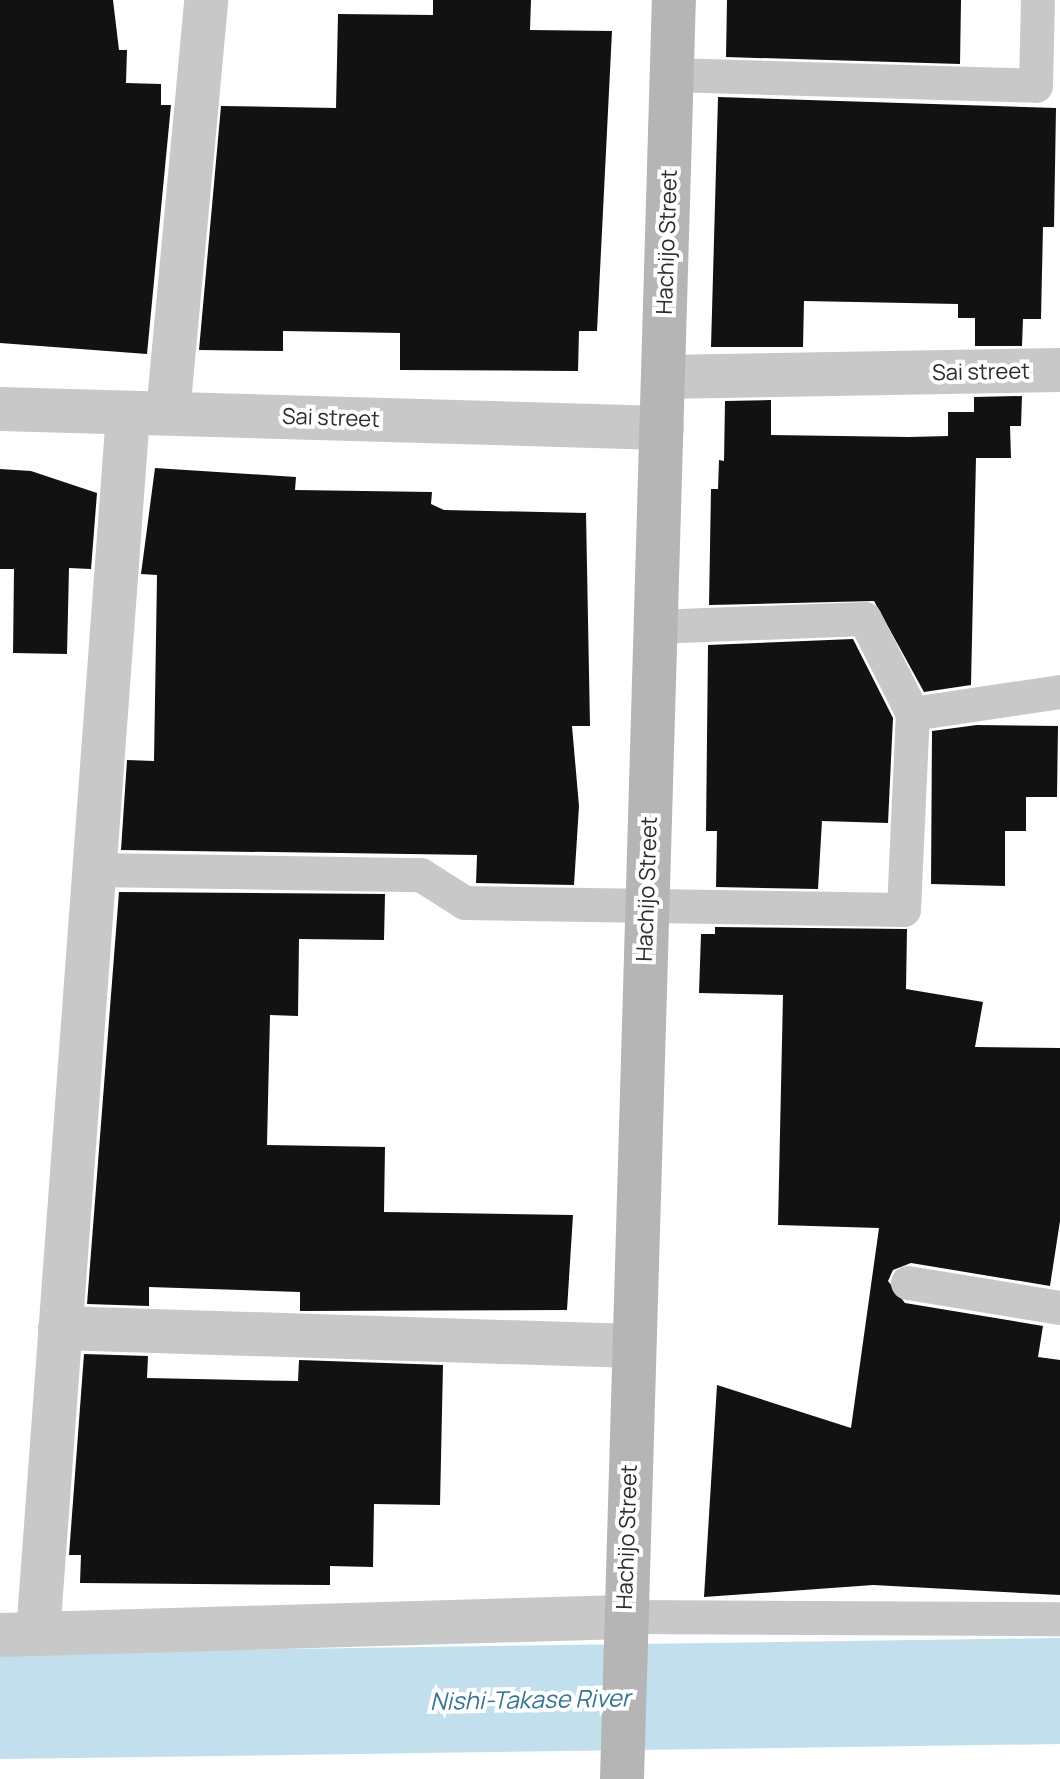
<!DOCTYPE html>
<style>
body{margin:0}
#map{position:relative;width:1060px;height:1779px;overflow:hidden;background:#fff;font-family:Manrope,sans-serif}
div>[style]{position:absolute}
.river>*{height:106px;margin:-53px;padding:0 53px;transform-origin:53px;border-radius:53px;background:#c1dfed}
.building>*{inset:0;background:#121212}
.service>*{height:34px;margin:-17px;padding:0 17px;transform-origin:17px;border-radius:17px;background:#c8c8c8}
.minor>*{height:44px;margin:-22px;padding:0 22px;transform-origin:22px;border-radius:22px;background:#c8c8c8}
.tertiary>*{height:44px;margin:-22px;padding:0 22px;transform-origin:22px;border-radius:22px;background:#c8c8c8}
.secondary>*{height:44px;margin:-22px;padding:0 22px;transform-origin:22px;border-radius:22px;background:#b5b5b5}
span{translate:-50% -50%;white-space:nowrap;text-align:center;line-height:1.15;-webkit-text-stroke:8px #fff;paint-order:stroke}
.street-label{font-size:22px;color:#2b2b2b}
.water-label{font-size:24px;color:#357692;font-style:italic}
</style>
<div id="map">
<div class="river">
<i style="left:0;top:1706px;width:1060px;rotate:-0.81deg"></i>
</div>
<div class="building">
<i style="clip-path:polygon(0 0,113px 0,119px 50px,127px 50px,126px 83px,161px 84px,161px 105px,171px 105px,147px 354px,0 343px)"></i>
<i style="clip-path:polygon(433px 0,531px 0,530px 30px,612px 31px,597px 331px,579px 331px,578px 371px,400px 370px,400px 333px,283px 331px,283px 351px,199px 350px,221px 106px,336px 108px,338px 14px,433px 15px)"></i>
<i style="clip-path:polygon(727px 0,961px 0,960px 64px,726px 57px)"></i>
<i style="clip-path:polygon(718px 97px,1056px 108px,1054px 227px,1043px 227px,1041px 319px,1023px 319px,1022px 346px,975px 346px,975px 318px,958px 318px,958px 304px,804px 301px,803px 347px,711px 347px)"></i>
<i style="clip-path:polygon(1022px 396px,1021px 426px,1010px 426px,1011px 458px,976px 458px,971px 685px,924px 692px,874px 601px,709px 605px,711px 489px,718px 489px,719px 460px,724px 461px,725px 401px,771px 400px,771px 435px,909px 437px,948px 436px,948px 412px,974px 412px,974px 397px)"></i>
<i style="clip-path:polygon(155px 468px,296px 477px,295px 490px,432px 492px,431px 504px,444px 510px,586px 513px,590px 726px,572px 726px,579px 806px,574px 885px,476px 883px,477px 855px,121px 850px,127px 760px,154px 761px,157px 575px,141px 574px)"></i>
<i style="clip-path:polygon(0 469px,31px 471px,97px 493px,91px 569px,69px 568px,67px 654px,13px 653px,14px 569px,0 569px)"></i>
<i style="clip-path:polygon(853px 639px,893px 718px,888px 823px,822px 821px,818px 889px,716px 887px,717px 831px,706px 831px,708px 645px)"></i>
<i style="clip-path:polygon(977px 725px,1058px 726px,1057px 797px,1026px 797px,1026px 831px,1005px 831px,1005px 886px,931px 884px,932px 731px)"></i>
<i style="clip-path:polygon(119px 892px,385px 894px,384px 940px,299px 939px,298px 1016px,270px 1015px,267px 1145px,385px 1147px,384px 1212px,573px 1215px,567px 1310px,300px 1311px,300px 1292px,149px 1287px,149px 1306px,87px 1304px)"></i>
<i style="clip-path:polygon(715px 927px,907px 929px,906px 989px,983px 1002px,975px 1047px,1060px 1048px,1060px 1221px,1050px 1286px,911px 1263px,893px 1270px,888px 1281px,905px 1303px,1043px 1326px,1038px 1357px,1060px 1360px,1060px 1595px,873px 1585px,704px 1597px,717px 1385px,851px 1428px,879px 1228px,778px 1225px,783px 995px,699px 993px,701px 934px,715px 934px)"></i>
<i style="clip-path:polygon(84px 1354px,148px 1356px,147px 1378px,298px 1381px,299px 1360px,443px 1365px,440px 1505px,374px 1504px,373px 1567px,330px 1566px,330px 1585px,80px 1583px,81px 1555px,69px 1555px)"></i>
</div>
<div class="service">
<i style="left:672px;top:75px;width:364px;rotate:1.7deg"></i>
<i style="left:1036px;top:86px;width:86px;rotate:-88.7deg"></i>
<i style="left:655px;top:627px;width:210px;rotate:-2.2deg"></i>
<i style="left:865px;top:619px;width:106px;rotate:63.2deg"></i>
<i style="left:913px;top:714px;width:149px;rotate:-8.5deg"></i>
<i style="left:94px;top:870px;width:327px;rotate:0.9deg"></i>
<i style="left:421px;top:875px;width:52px;rotate:32.5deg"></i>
<i style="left:465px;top:903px;width:439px;rotate:0.9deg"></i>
<i style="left:904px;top:910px;width:196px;rotate:-87.4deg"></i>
<i style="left:908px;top:1283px;width:154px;rotate:9.3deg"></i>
<i style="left:624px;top:1617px;width:436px;rotate:0.3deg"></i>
</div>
<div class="minor">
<i style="left:663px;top:377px;width:397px;rotate:-1deg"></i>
<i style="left:168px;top:413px;width:415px;rotate:-84.7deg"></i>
<i style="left:60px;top:1328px;width:573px;rotate:1.8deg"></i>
<i style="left:38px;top:1634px;width:1224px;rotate:-85.78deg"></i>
<i style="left:0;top:1635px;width:624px;rotate:-1.65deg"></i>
</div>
<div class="tertiary">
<i style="left:0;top:409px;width:662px;rotate:1.64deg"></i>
</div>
<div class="secondary">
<i style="left:622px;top:1779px;width:1780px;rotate:-88.33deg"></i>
</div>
<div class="street-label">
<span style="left:667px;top:242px;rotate:-88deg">Hachijo Street</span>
<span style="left:981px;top:372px;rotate:-1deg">Sai street</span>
<span style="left:331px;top:418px;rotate:2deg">Sai street</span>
<span style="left:647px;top:889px;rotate:-88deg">Hachijo Street</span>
<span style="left:627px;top:1537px;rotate:-88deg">Hachijo Street</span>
</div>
<div class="water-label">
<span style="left:530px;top:1699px;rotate:-1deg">Nishi-Takase River</span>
</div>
</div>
